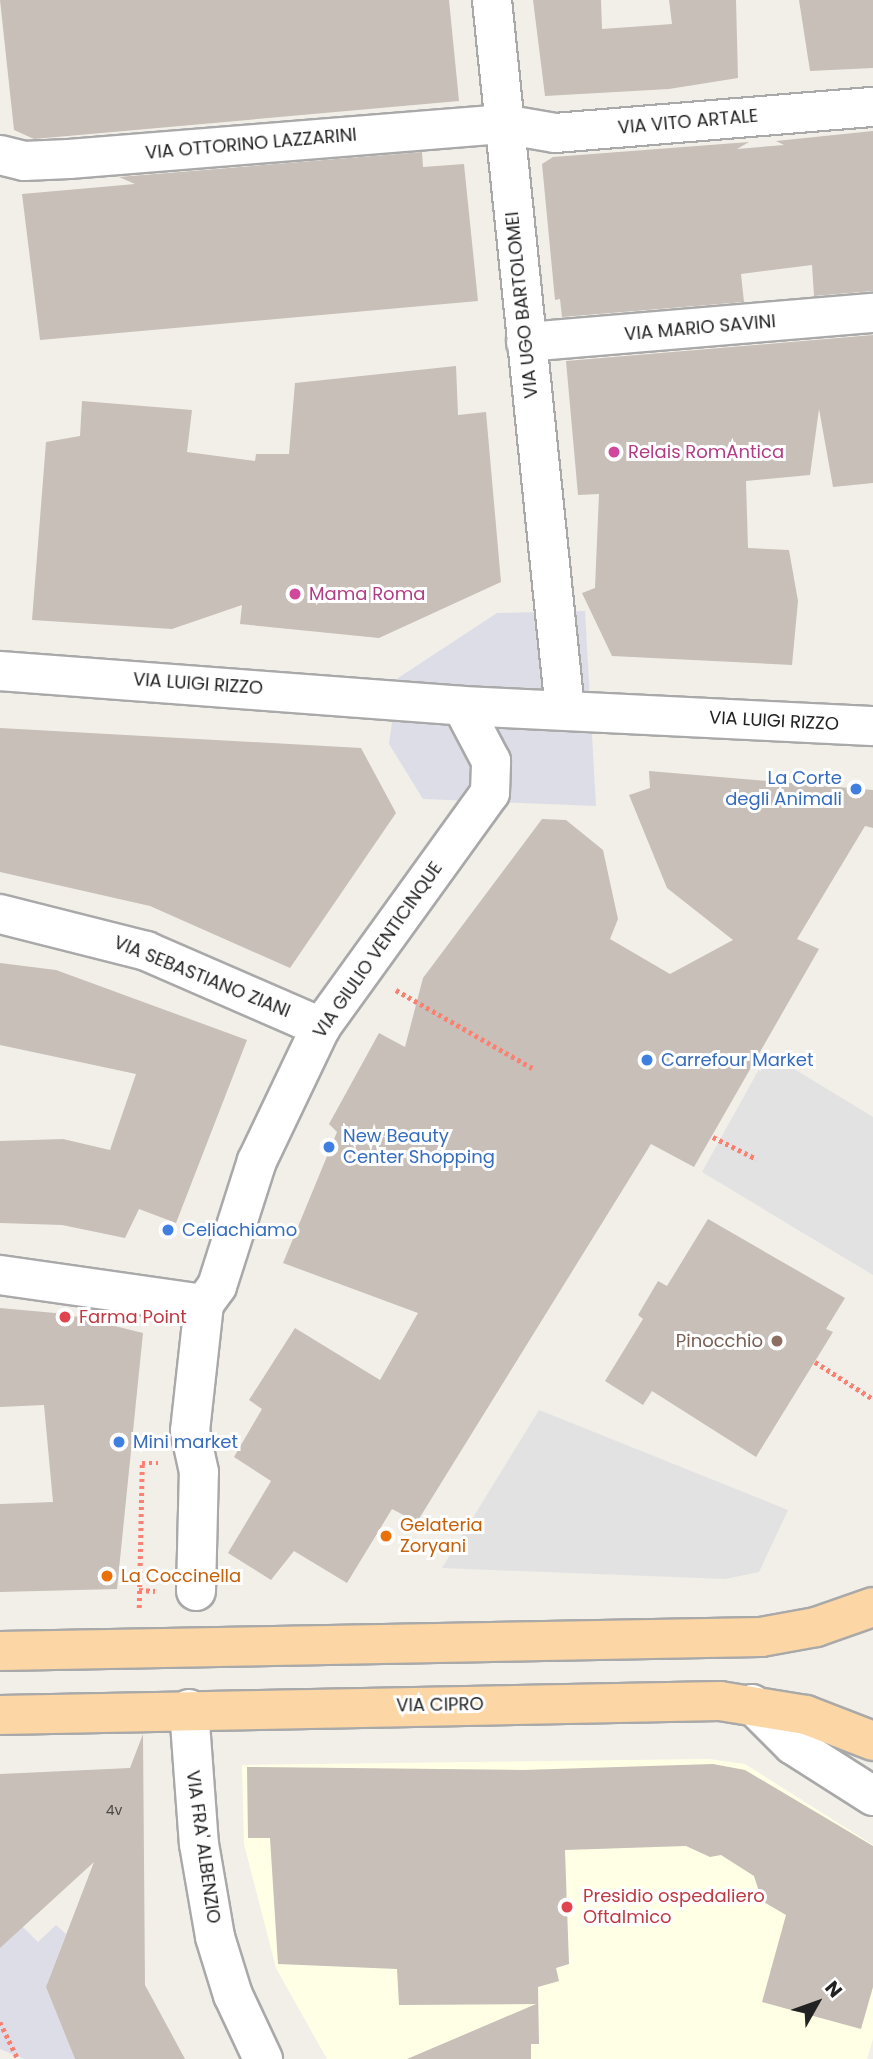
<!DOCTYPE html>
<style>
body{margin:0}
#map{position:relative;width:873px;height:2059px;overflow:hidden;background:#f2efe9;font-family:Poppins,sans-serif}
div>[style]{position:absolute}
.education>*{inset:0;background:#ffffe5}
.parking>*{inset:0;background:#e2e2e2}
.plaza>*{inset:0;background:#dddde8}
.building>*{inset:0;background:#c7bfb8}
.path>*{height:4.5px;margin-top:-2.25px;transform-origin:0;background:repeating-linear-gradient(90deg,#fa8072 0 3.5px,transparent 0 7px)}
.roads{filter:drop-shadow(2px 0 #a9a9a9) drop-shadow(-2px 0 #a9a9a9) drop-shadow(0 2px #a9a9a9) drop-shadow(0 -2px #a9a9a9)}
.minor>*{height:38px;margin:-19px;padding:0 19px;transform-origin:19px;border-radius:19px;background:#fff}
.major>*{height:38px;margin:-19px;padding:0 19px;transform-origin:19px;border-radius:19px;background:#fcd6a4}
.dots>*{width:19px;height:19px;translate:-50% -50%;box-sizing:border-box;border:4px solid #fff;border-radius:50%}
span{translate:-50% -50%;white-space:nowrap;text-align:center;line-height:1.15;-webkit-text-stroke:6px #fff;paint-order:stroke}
.number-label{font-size:14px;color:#4b4948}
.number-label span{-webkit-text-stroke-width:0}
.street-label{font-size:18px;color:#222}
.hotel-label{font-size:18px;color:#b23c85}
.left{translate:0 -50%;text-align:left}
.shop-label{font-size:18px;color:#366cbe}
.right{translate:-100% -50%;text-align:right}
.health-label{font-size:18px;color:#be3a42}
.education-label{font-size:18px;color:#785e54}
.food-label{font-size:18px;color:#c56008}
.north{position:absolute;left:782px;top:1968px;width:70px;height:70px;-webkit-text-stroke:5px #fff;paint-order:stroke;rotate:50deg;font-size:19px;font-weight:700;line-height:28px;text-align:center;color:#222}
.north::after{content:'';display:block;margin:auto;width:24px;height:32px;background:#222;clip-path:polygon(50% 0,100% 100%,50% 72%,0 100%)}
</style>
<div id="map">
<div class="education">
<i style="clip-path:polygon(709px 1759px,745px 1764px,873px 1845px,873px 2039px,867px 2059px,327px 2059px,276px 1968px,244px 1844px,242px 1765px)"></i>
</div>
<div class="parking">
<i style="clip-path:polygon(768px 1053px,873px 1117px,873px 1275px,702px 1172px)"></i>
<i style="clip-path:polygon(539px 1410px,788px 1510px,759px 1572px,725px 1579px,442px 1568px)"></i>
</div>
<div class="plaza">
<i style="clip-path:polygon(585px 611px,596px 806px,423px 799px,389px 744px,398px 678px,497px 613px)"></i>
<i style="clip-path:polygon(0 1921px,23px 1927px,38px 1942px,56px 1925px,66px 1934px,46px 1987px,75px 2059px,24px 2059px,0 2049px)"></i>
</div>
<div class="building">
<i style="clip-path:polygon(0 0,449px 0,459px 101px,34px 139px,14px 130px)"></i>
<i style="clip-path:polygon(533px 0,601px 0,602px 29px,672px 24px,669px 0,736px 0,738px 78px,669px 89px,545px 96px)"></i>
<i style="clip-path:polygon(799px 0,873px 0,873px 68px,810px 71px)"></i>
<i style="clip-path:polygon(873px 131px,873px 291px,814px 296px,812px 265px,741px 274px,744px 302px,562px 317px,560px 299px,555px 300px,542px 164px,553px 157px,749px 142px,737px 149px,784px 145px,776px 141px)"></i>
<i style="clip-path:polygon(422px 152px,423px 167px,464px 164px,478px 301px,40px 340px,22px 194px,135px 184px,119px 177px)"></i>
<i style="clip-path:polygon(873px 335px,873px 483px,833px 487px,819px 409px,810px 475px,746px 481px,748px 548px,789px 550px,798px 601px,792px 665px,612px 656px,582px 593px,595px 588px,599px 494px,578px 495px,566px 361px)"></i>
<i style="clip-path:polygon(456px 366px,458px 415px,486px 412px,501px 582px,379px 638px,240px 624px,242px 605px,172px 629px,32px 620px,46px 442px,80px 436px,82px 401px,192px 410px,187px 452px,255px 461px,256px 454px,289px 454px,295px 383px)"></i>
<i style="clip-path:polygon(0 728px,361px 748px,396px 813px,290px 968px,150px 906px,0 872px)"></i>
<i style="clip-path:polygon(649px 771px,873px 790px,873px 828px,865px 826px,797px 939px,819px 949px,694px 1167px,651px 1144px,417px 1522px,392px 1509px,347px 1583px,294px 1551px,271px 1580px,228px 1553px,271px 1481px,234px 1457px,262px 1409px,249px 1400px,295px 1328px,380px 1380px,418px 1313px,283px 1263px,337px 1132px,329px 1124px,379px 1033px,405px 1047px,423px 978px,542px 819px,566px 820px,603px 850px,618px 919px,610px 939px,670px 974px,733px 940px,667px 888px,629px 795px,650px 788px)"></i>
<i style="clip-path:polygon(0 963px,56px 970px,247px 1040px,176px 1223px,139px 1209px,125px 1238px,62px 1225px,0 1223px,0 1141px,63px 1139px,110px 1150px,136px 1074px,0 1045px)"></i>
<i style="clip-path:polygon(708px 1219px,845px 1298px,826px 1329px,833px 1332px,756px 1457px,652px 1391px,643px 1405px,605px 1381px,643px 1319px,638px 1315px,658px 1281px,667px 1286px)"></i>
<i style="clip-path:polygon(0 1308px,66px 1314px,143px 1333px,117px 1589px,0 1592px,0 1504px,53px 1502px,44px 1405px,0 1407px)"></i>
<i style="clip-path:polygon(143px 1734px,145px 1985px,185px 2059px,75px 2059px,46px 1987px,94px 1862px,0 1948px,0 1774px,130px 1768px)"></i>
<i style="clip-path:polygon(713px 1764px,745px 1770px,873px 1846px,873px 1987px,861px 2029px,762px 2002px,786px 1915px,762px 1901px,754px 1876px,721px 1855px,710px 1857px,686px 1846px,565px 1850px,569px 1964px,556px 1968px,559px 1981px,538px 1987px,539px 2044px,531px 2044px,531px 2059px,407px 2059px,536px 2004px,399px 2005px,397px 1969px,278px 1964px,270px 1838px,248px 1838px,247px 1767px,523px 1770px)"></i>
</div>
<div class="path">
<i style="left:396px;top:990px;width:157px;rotate:29.8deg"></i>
<i style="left:713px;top:1137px;width:49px;rotate:26.6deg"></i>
<i style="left:815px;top:1362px;width:69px;rotate:32.5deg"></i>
<i style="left:139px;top:1590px;width:16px;rotate:4deg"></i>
<i style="left:139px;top:1608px;width:145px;rotate:-88.8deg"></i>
<i style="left:142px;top:1463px;width:16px"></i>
<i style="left:0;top:2022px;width:41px;rotate:64.1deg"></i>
</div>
<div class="roads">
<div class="minor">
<i style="left:492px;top:0;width:714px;rotate:84.13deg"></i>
<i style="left:0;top:155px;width:25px;rotate:14deg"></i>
<i style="left:24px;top:161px;width:45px;rotate:-2.5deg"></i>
<i style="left:69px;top:159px;width:435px;rotate:-4.6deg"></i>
<i style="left:503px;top:124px;width:53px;rotate:9.8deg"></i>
<i style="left:555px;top:133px;width:319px;rotate:-4.7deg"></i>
<i style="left:526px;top:342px;width:348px;rotate:-4.8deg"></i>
<i style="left:0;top:671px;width:463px;rotate:4.3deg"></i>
<i style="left:462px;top:706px;width:411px;rotate:2.8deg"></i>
<i style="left:0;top:914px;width:151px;rotate:14.2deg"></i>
<i style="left:146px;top:951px;width:191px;rotate:23.5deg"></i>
<i style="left:0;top:1275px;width:206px;rotate:8.1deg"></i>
<i style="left:196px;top:1591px;width:119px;rotate:-88.6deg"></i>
<i style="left:199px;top:1472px;width:42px;rotate:-102.4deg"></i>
<i style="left:190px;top:1431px;width:128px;rotate:-83.7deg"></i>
<i style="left:204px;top:1304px;width:22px;rotate:-54deg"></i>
<i style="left:217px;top:1286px;width:131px;rotate:-72.3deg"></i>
<i style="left:257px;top:1161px;width:148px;rotate:-64.5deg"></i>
<i style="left:321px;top:1027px;width:289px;rotate:-54.2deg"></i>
<i style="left:490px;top:793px;width:32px;rotate:-88deg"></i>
<i style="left:491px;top:761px;width:62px;rotate:-117.8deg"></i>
<i style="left:752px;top:1704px;width:58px;rotate:45deg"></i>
<i style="left:793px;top:1745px;width:95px;rotate:32.5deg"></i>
<i style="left:189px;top:1709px;width:135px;rotate:85.8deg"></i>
<i style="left:199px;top:1844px;width:94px;rotate:80.2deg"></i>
<i style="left:215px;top:1937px;width:61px;rotate:72.8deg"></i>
<i style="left:233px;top:1995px;width:71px;rotate:64.9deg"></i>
</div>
<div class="major">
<i style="left:0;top:1651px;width:761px;rotate:-1.05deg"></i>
<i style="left:761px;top:1637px;width:56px;rotate:-10.3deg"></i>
<i style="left:816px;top:1627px;width:60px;rotate:-19.3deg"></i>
<i style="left:0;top:1715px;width:720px;rotate:-1.11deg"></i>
<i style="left:720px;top:1701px;width:87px;rotate:9.2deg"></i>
<i style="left:806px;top:1715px;width:72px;rotate:21.2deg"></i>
</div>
</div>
<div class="dots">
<i style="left:614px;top:452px;background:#d1479c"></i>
<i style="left:295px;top:594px;background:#d1479c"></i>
<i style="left:856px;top:789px;background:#3f7fe0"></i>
<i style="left:647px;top:1060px;background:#3f7fe0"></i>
<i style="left:329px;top:1147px;background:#3f7fe0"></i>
<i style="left:168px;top:1230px;background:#3f7fe0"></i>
<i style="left:65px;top:1317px;background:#e0444e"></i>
<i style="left:777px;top:1341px;background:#8d6e63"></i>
<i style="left:119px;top:1442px;background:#3f7fe0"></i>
<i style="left:386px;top:1536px;background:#e8710a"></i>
<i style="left:107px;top:1576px;background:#e8710a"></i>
<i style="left:567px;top:1907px;background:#e0444e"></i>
</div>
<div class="number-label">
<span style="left:114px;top:1810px">4v</span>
</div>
<div class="street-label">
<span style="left:688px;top:122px;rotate:-5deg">VIA VITO ARTALE</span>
<span style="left:251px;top:144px;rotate:-5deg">VIA OTTORINO LAZZARINI</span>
<span style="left:522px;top:305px;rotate:-96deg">VIA UGO BARTOLOMEI</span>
<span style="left:700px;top:328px;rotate:-5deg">VIA MARIO SAVINI</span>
<span style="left:198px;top:684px;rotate:4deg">VIA LUIGI RIZZO</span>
<span style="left:774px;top:721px;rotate:3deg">VIA LUIGI RIZZO</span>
<span style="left:378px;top:950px;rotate:-55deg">VIA GIULIO VENTICINQUE</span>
<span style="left:202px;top:977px;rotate:22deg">VIA SEBASTIANO ZIANI</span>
<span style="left:440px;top:1705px;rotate:-1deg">VIA CIPRO</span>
<span style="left:203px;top:1847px;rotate:82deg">VIA FRA' ALBENZIO</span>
</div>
<div class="hotel-label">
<span class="left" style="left:628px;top:452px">Relais RomAntica</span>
<span class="left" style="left:309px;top:594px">Mama Roma</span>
</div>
<div class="shop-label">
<span class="right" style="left:842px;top:789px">La Corte<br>degli Animali</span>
<span class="left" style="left:661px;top:1060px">Carrefour Market</span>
<span class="left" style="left:343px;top:1147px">New Beauty<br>Center Shopping</span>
<span class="left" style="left:182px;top:1230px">Celiachiamo</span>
<span class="left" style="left:133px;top:1442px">Mini market</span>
</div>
<div class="health-label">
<span class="left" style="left:79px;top:1317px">Farma Point</span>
<span class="left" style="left:583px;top:1907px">Presidio ospedaliero<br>Oftalmico</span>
</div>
<div class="education-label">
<span class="right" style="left:763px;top:1341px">Pinocchio</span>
</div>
<div class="food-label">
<span class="left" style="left:400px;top:1536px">Gelateria<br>Zoryani</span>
<span class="left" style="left:121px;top:1576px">La Coccinella</span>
</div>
<div class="north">N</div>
</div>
